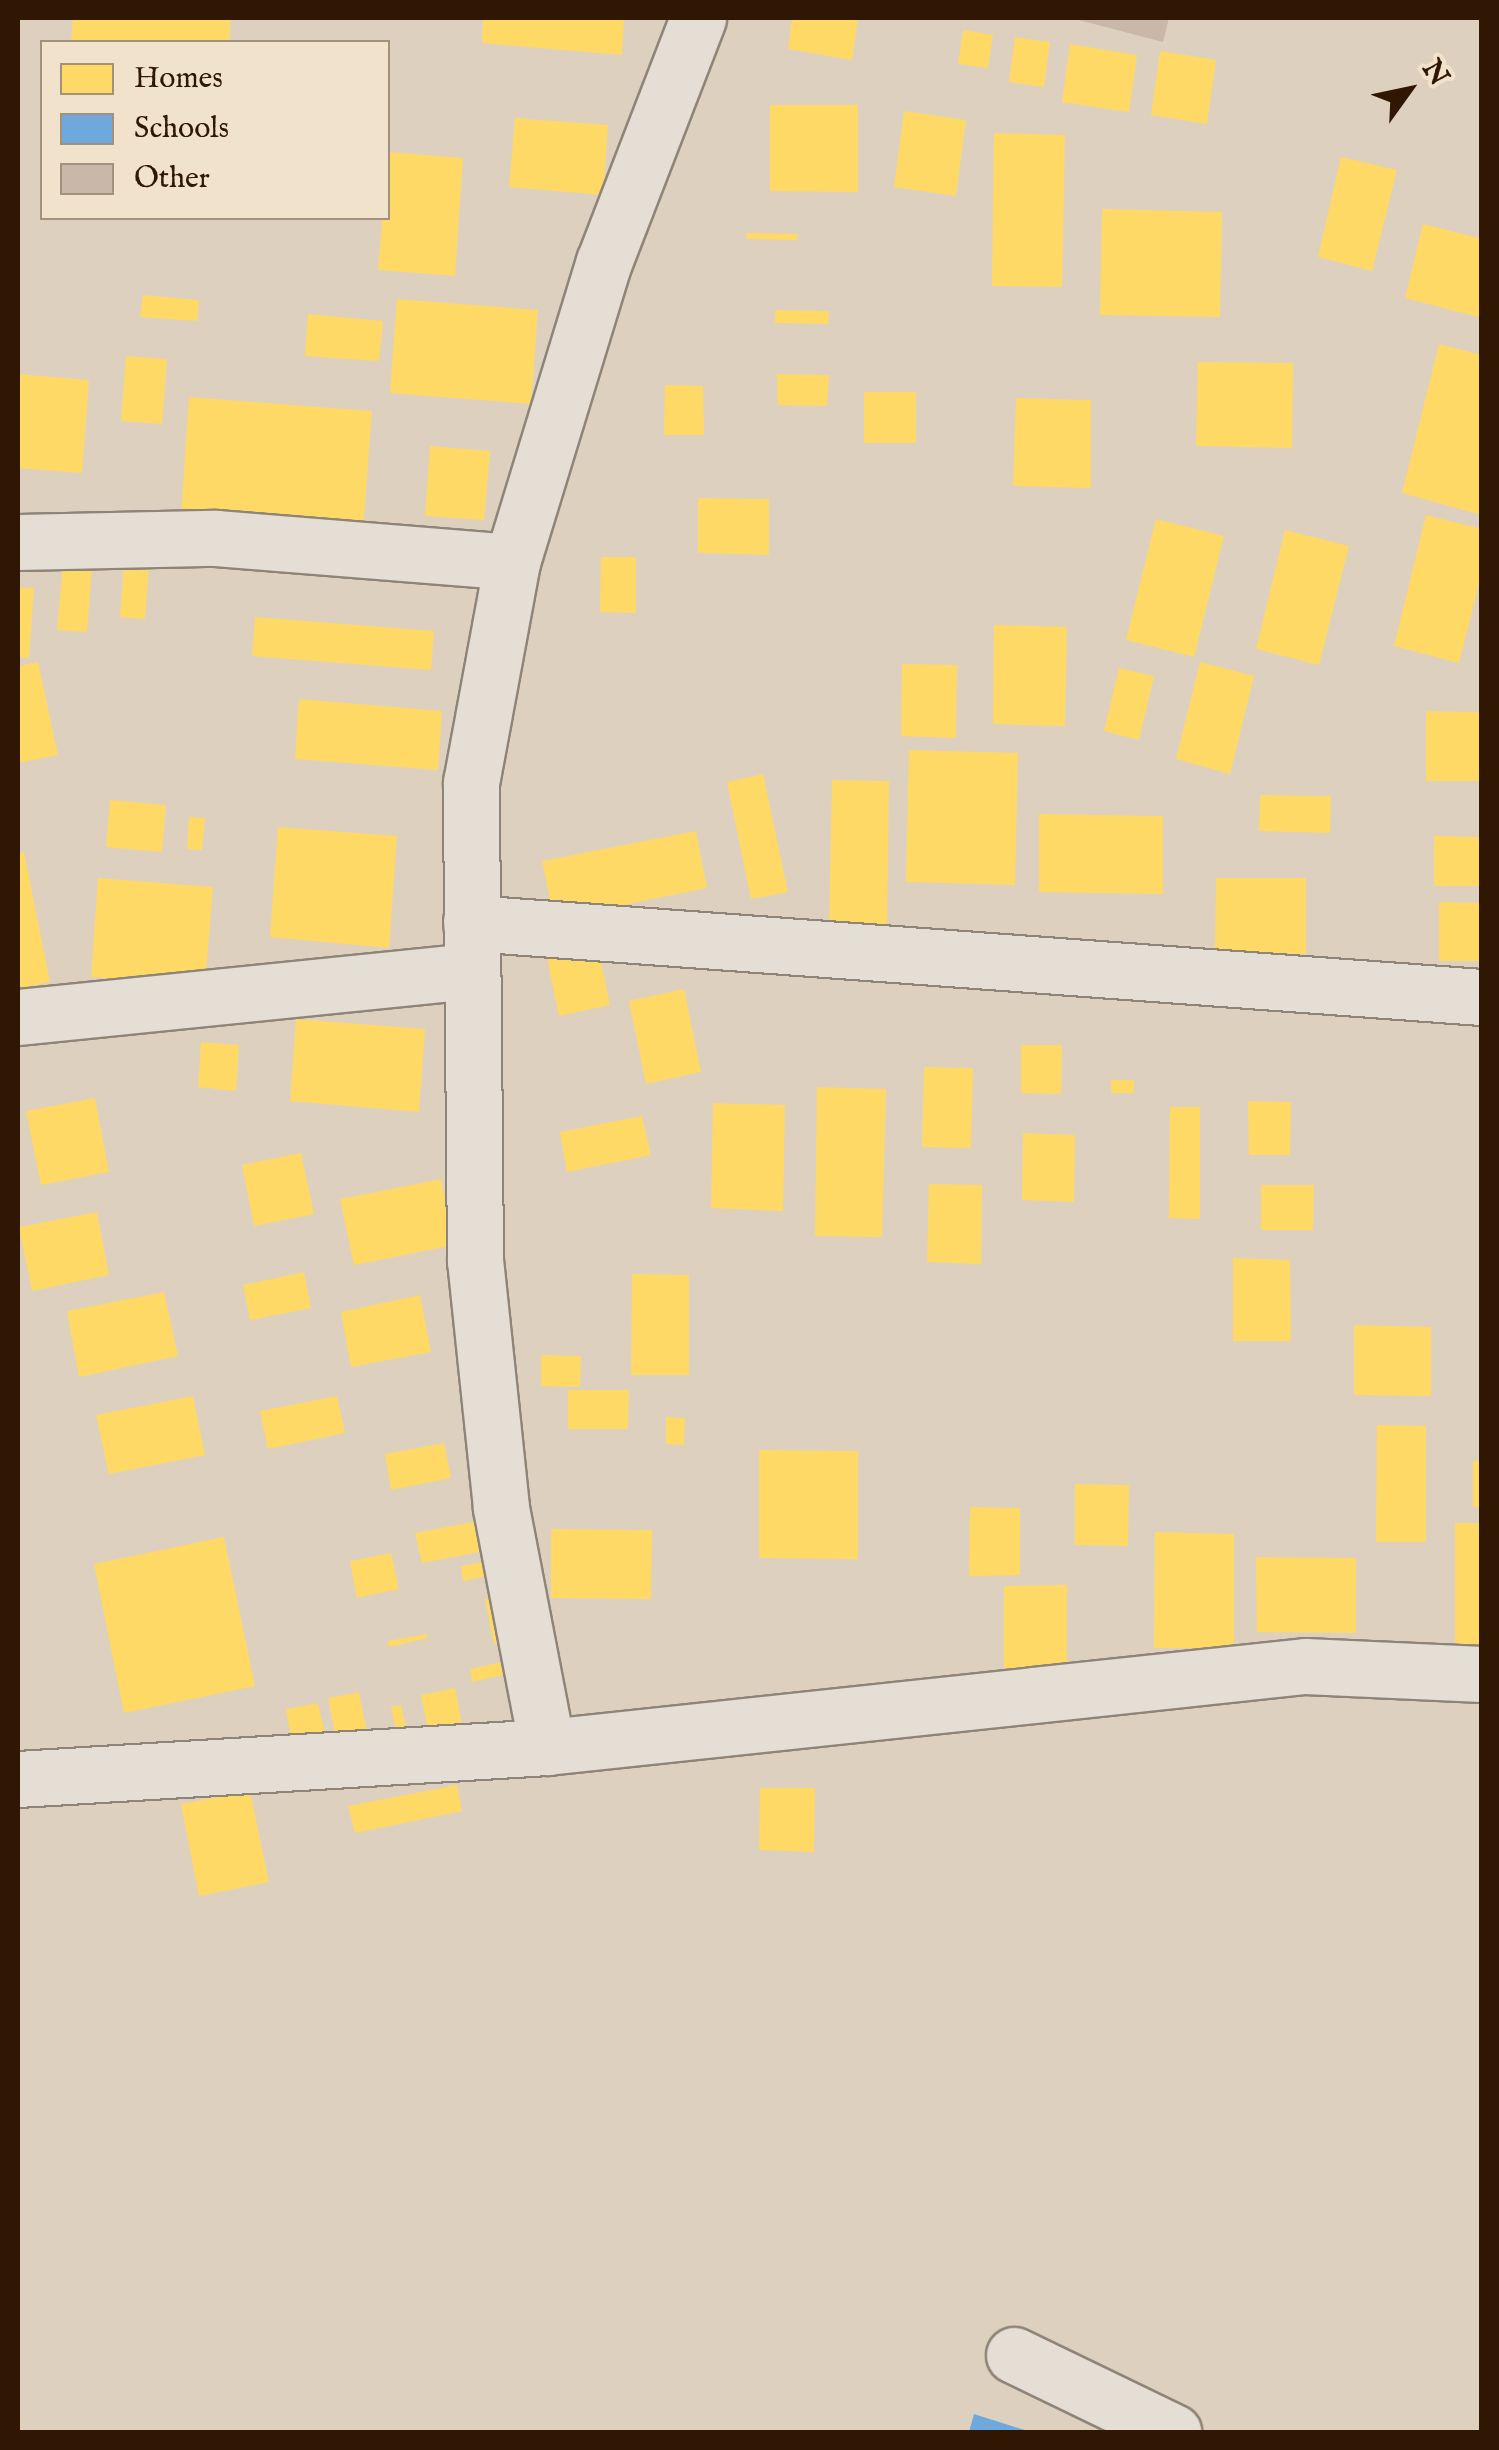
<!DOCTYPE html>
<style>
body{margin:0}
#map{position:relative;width:1499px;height:2450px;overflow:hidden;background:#ddd0be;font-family:"IM FELL English",serif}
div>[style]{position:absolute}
.homes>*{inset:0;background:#ffd966}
.schools>*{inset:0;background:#6fa8dc}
.building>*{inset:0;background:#c9b7a9}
.roads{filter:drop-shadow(2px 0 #8f8478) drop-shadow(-2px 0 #8f8478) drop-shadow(0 2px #8f8478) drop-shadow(0 -2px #8f8478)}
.street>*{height:55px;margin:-27.5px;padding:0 27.5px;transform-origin:27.5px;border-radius:27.5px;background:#e4ded4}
span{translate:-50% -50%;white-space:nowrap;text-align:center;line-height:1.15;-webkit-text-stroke:10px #f1e2cc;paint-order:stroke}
.frame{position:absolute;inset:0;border:20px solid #301704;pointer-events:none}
.legend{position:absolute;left:40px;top:40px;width:350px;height:180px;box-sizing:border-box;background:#f1e2cc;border:2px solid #a4917c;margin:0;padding:12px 18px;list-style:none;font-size:30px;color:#301704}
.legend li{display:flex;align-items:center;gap:20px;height:50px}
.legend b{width:50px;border:2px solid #a4917c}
.north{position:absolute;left:1359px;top:40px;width:100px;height:100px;-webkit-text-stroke:8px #f1e2cc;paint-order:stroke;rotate:57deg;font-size:28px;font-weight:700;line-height:40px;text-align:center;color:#301704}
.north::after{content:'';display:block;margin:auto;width:35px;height:45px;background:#301704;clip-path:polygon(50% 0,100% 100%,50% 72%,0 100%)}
</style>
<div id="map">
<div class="homes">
<i style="clip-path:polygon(73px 18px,231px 18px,229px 42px,71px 42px)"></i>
<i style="clip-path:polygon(483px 18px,624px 18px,622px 55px,482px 43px)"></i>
<i style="clip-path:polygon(792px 18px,858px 18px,852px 60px,788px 49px)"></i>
<i style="clip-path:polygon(963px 30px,993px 35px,988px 68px,958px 64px)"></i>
<i style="clip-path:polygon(1015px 37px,1050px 42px,1044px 87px,1009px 82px)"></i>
<i style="clip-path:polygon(1070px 44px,1137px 55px,1129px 112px,1062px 102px)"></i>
<i style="clip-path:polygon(1160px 51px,1216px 60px,1207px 124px,1151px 115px)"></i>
<i style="clip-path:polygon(770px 105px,858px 105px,858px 192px,770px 191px)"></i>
<i style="clip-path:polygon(904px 111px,966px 120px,956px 196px,894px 187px)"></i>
<i style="clip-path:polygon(515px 118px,608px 125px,603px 195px,509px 187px)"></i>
<i style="clip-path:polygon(994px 133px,1065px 135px,1062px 287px,992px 286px)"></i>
<i style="clip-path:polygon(388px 152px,463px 158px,455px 276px,378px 270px)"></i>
<i style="clip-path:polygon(1341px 157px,1397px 170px,1372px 271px,1318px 257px)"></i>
<i style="clip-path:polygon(1102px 209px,1222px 212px,1220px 317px,1100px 315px)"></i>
<i style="clip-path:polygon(1423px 224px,1482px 239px,1482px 318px,1405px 298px)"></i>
<i style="clip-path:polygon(746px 233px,798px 234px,797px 240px,746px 239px)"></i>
<i style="clip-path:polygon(143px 295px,199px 300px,197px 321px,140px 317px)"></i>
<i style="clip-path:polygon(397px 299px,538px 310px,531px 404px,390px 393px)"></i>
<i style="clip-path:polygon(775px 310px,829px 311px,828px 324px,775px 323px)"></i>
<i style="clip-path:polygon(308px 314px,383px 321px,379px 361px,305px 356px)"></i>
<i style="clip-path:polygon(1439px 344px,1482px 355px,1482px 515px,1402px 493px)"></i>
<i style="clip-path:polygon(126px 356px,167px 359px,162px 424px,121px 421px)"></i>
<i style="clip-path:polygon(1198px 362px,1293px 363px,1292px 448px,1196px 446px)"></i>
<i style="clip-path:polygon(18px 374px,89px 380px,82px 473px,18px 468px)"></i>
<i style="clip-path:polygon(777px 374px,829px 375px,827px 406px,778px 405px)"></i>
<i style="clip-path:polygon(665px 385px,703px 386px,704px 435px,664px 435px)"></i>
<i style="clip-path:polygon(864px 392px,916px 392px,916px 443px,864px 443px)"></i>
<i style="clip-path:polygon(189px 397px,372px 411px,363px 530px,181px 516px)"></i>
<i style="clip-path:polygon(1016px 398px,1091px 400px,1091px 488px,1013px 486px)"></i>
<i style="clip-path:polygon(430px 446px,490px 451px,484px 520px,425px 516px)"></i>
<i style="clip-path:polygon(698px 498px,769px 499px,769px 555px,698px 553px)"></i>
<i style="clip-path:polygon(1426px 515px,1482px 529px,1482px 572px,1459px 663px,1394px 646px)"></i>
<i style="clip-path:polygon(1156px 519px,1224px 536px,1194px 657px,1126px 640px)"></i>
<i style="clip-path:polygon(1285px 530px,1349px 546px,1319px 665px,1256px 649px)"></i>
<i style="clip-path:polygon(601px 557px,636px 557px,636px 613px,600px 612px)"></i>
<i style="clip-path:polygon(63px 565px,92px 568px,87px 632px,57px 630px)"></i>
<i style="clip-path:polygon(124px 565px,149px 567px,145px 619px,120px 617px)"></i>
<i style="clip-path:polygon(18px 587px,34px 588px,29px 658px,18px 657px)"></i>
<i style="clip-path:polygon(255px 617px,434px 631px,431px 670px,252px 656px)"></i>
<i style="clip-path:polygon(994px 625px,1067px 627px,1065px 726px,993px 724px)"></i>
<i style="clip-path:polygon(38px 662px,58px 755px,18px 763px,18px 666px)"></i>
<i style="clip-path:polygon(1200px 662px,1254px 676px,1230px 774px,1176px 759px)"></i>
<i style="clip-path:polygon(902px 664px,957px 665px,956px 738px,901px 736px)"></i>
<i style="clip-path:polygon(1119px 668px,1154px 676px,1139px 740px,1104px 731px)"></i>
<i style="clip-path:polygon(299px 699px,442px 711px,438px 770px,295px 759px)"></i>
<i style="clip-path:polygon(1426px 711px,1482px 712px,1482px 781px,1426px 781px)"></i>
<i style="clip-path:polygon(909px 750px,1018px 753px,1015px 885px,906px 882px)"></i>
<i style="clip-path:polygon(763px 774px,788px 892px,751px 899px,727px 782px)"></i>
<i style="clip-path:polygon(832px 780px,889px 781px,887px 930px,829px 929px)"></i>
<i style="clip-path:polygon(1260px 795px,1331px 796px,1330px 833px,1259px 831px)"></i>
<i style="clip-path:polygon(110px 800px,166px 805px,162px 852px,106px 847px)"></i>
<i style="clip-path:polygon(1039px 814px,1163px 816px,1163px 894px,1039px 892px)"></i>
<i style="clip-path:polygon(189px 817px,205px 818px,202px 850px,187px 849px)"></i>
<i style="clip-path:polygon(278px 827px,397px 836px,389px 948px,270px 937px)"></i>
<i style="clip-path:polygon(696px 831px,707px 888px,554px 919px,542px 861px)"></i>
<i style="clip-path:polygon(1434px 836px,1482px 837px,1482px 886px,1434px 886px)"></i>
<i style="clip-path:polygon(24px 852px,50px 982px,18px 989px,18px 854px)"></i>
<i style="clip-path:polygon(98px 878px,213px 887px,205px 986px,91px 977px)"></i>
<i style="clip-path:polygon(1216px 878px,1306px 878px,1306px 954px,1215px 953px)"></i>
<i style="clip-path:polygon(1439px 902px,1482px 903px,1482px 961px,1439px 961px)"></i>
<i style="clip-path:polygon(598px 948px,610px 1005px,559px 1016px,547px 958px)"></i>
<i style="clip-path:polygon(684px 989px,701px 1072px,646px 1084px,629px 1001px)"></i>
<i style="clip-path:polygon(296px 1019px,425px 1029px,419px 1112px,290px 1101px)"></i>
<i style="clip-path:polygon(201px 1042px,239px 1045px,236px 1091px,198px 1087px)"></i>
<i style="clip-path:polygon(1021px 1045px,1062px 1045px,1061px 1094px,1021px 1093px)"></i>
<i style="clip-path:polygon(924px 1067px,973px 1068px,971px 1148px,922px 1147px)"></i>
<i style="clip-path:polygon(1111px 1080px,1134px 1080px,1134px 1093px,1111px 1093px)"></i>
<i style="clip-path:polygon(817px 1087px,886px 1089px,882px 1237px,815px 1236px)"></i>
<i style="clip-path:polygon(95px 1098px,109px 1172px,41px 1185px,26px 1111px)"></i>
<i style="clip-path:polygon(1248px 1101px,1291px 1102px,1290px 1155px,1249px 1155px)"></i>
<i style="clip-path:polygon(713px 1103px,785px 1105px,783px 1211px,711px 1208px)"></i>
<i style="clip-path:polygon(1170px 1107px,1200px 1107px,1200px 1219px,1169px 1218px)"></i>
<i style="clip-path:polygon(642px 1116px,651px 1155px,567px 1172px,560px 1132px)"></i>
<i style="clip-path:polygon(1023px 1133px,1075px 1135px,1074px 1202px,1022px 1200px)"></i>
<i style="clip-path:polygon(301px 1153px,314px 1214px,254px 1226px,242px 1165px)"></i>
<i style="clip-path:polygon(441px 1179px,454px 1245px,354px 1265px,340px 1199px)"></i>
<i style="clip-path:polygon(929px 1184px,982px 1185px,981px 1264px,927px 1262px)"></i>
<i style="clip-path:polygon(1261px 1185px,1314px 1185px,1313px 1230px,1261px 1230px)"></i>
<i style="clip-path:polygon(97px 1212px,109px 1275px,32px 1291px,19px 1227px)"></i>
<i style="clip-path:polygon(1233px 1258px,1290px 1260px,1291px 1341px,1233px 1341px)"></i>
<i style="clip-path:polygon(304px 1272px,311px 1308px,250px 1320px,243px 1285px)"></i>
<i style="clip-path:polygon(632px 1274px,689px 1275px,689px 1375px,631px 1375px)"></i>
<i style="clip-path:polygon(164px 1292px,178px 1356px,79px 1377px,67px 1311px)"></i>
<i style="clip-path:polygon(420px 1295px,431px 1352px,351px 1367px,341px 1312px)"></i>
<i style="clip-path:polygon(1354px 1325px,1431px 1327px,1431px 1396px,1354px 1395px)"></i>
<i style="clip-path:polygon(541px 1355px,581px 1356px,580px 1387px,541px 1386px)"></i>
<i style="clip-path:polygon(568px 1390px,629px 1390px,628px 1429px,568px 1429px)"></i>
<i style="clip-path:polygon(193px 1396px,205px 1455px,109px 1474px,96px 1415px)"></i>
<i style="clip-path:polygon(337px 1396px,345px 1433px,268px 1449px,260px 1411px)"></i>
<i style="clip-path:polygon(666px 1417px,685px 1418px,684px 1445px,666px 1444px)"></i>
<i style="clip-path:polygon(1377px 1425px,1426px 1426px,1426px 1542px,1376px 1542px)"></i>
<i style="clip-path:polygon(444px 1443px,451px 1478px,391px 1490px,385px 1454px)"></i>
<i style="clip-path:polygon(759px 1450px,858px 1451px,858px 1559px,759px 1558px)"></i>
<i style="clip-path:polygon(1482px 1460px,1482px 1507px,1473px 1507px,1473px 1461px)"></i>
<i style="clip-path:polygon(1075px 1484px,1129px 1485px,1128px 1546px,1075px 1545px)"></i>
<i style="clip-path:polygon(970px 1507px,1020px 1508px,1020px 1575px,969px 1576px)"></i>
<i style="clip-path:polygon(494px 1518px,500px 1548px,422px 1563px,415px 1533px)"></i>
<i style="clip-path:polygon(1455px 1523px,1482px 1523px,1482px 1644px,1455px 1644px)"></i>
<i style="clip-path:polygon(551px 1529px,652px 1530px,651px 1599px,551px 1598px)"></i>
<i style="clip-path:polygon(1155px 1532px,1234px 1534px,1234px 1648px,1154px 1648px)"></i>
<i style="clip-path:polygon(224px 1537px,255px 1686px,124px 1713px,94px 1564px)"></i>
<i style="clip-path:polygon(391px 1553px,399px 1589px,357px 1598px,350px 1561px)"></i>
<i style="clip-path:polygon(1256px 1557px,1356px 1558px,1356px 1633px,1257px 1632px)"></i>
<i style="clip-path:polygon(484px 1562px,487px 1576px,463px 1581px,461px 1566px)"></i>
<i style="clip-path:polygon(1067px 1585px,1067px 1668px,1004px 1668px,1004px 1586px)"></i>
<i style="clip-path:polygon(511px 1594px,521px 1639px,494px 1644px,485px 1599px)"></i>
<i style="clip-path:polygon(427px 1634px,428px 1638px,389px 1647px,388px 1641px)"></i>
<i style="clip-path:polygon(516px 1659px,517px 1672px,472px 1682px,470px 1669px)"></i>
<i style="clip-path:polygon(455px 1688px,462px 1725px,428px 1731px,421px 1695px)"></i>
<i style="clip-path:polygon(359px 1692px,368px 1738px,337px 1744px,328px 1698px)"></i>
<i style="clip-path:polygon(318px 1703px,327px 1742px,293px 1749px,286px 1709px)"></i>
<i style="clip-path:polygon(401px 1705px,411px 1748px,400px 1750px,391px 1707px)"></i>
<i style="clip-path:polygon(457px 1785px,462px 1811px,355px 1833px,348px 1806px)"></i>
<i style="clip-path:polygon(760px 1788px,815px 1788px,814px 1852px,759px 1850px)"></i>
<i style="clip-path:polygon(250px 1791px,269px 1882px,199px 1896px,181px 1804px)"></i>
</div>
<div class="schools">
<i style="clip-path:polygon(974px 2414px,1031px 2432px,969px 2432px)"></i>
</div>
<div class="building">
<i style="clip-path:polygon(1071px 18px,1169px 18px,1163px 42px)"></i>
</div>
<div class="roads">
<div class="street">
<i style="left:18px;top:542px;width:198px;rotate:-1.2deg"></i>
<i style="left:216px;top:538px;width:297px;rotate:4.6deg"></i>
<i style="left:471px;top:923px;width:1014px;rotate:4.19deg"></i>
<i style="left:18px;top:1017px;width:456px;rotate:-5.8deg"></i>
<i style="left:547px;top:1747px;width:244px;rotate:-100.9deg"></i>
<i style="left:501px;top:1507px;width:247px;rotate:-96deg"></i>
<i style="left:475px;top:1261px;width:478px;rotate:-90.5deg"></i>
<i style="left:471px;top:783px;width:225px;rotate:-79.5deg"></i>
<i style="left:512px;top:562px;width:314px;rotate:-73deg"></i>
<i style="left:604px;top:262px;width:261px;rotate:-68.9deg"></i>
<i style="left:18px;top:1779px;width:530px;rotate:-3.46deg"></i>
<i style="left:547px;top:1747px;width:762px;rotate:-6.1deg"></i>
<i style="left:1305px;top:1666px;width:177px;rotate:2.6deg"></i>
<i style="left:1014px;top:2355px;width:177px;rotate:25.8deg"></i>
</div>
</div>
<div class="frame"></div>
<ul class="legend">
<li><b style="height:28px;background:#ffd966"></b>Homes</li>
<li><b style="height:28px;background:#6fa8dc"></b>Schools</li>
<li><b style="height:28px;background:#c9b7a9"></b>Other</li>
</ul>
<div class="north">N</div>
</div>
